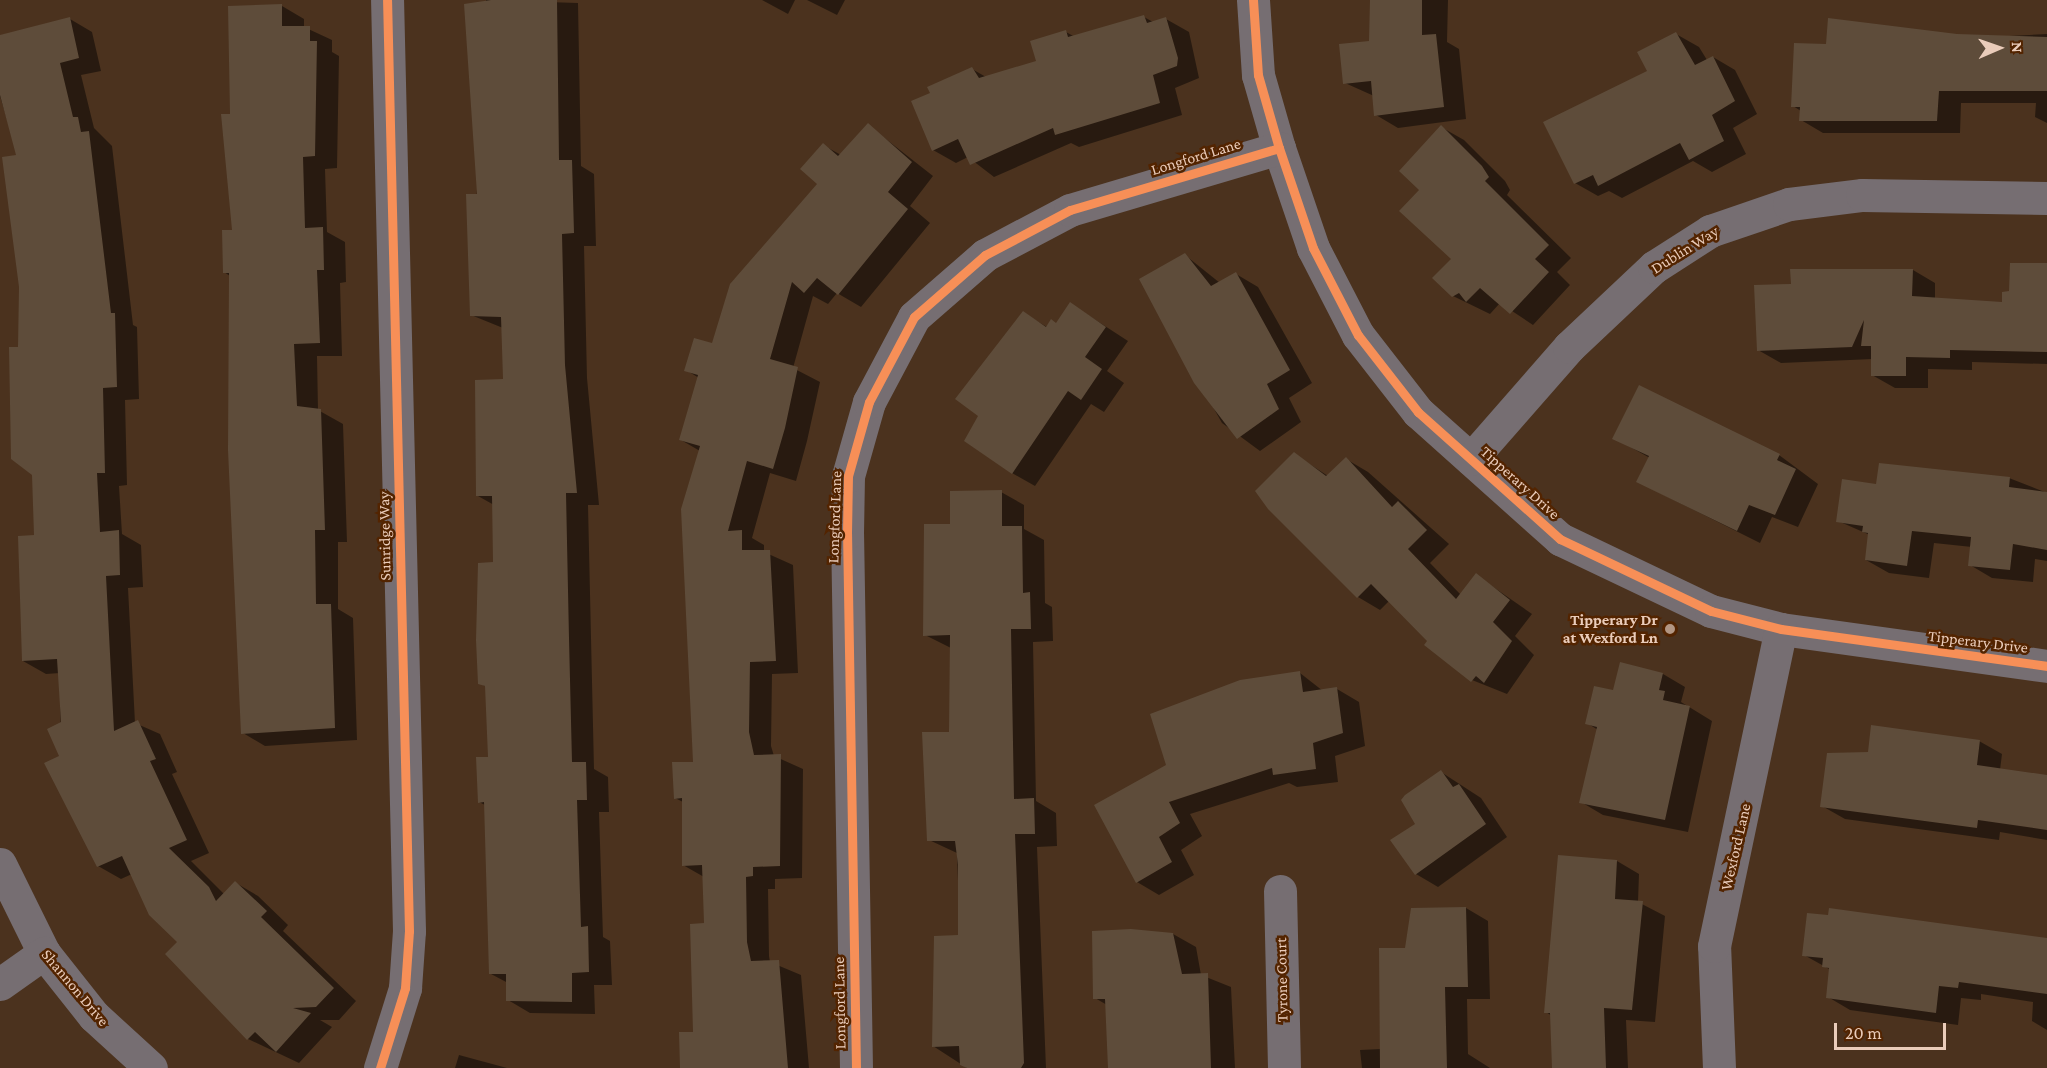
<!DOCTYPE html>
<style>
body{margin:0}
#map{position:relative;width:2047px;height:1068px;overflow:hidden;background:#4b321e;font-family:"Crimson Pro",serif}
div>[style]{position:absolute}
.shadow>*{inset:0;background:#0007}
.building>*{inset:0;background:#5e4c3a}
.minor>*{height:33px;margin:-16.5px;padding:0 16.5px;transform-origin:16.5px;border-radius:16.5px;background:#766e72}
.cycleway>*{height:9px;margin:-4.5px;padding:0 4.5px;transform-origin:4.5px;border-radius:4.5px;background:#f78f57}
.dots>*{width:16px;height:16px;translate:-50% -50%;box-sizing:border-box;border:3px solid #532400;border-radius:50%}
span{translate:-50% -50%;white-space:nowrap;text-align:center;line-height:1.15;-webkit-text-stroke:5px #532400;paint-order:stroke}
.street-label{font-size:16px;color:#eaccba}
.poi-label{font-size:16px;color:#eaccba;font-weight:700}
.right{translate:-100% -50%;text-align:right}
.north{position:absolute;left:1969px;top:18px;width:60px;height:60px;-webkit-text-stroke:4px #532400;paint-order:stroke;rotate:88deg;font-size:16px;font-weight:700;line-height:24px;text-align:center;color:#eaccba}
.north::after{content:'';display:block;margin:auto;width:21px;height:27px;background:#eaccba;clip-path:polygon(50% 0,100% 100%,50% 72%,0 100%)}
.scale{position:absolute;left:1834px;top:1023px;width:112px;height:27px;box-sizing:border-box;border:3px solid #eaccba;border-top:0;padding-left:8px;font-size:18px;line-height:21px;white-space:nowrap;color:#eaccba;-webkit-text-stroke:4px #532400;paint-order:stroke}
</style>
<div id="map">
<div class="shadow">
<i style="clip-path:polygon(486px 0,578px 3px,581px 166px,594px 174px,596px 246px,584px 246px,587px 378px,599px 505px,588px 505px,594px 769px,608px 777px,609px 812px,599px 812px,603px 937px,610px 941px,612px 985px,594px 985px,595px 1014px,530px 1013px,508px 1000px,508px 983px,491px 974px,485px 805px,479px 802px,489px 758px,487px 687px,479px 683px,495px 564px,494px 505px,478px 496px,505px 381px,503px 328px,471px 315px)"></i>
<i style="clip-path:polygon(762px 0,795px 0,788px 14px)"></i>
<i style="clip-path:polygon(807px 0,845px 0,837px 15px)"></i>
<i style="clip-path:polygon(1371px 0,1448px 0,1447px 42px,1459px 49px,1466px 119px,1398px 128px,1376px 115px,1374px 96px,1345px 83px,1370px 42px)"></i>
<i style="clip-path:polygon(282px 6px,304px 19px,304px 27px,332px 40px,332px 52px,339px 56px,337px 168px,325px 169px,327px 232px,345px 242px,346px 282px,340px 283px,342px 356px,317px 356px,318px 410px,343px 424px,347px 542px,338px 542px,338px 609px,353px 618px,357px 740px,265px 746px,243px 733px,230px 276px,224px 272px,233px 232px,222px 115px,231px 115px)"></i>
<i style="clip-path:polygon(1144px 17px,1153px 22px,1166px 19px,1189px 32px,1199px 78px,1175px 88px,1182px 115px,1079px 147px,1071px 143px,994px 177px,968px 157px,956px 163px,933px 150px,932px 94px,972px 69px,986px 77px,1038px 62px,1066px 32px,1075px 37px)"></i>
<i style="clip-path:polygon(70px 19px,92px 32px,101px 71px,81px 75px,94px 128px,112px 146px,133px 325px,137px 327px,139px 399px,125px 400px,127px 485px,119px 486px,122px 534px,141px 545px,143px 587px,128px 588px,135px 723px,160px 734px,177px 772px,172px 774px,209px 853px,191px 861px,224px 894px,236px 883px,258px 896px,288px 925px,283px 931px,356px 1001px,339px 1020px,320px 1020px,332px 1027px,299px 1063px,248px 1039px,132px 874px,121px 879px,98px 866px,61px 757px,60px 673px,46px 674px,23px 661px,36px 536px,34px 474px,20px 348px,18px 156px,0 96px,0 36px)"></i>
<i style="clip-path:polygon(1676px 34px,1699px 47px,1707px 60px,1713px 57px,1735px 70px,1757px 114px,1733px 128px,1746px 154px,1712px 172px,1693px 161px,1622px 198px,1609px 191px,1598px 196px,1575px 183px)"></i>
<i style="clip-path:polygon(2047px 34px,2047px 123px,2035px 117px,2036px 103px,1961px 103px,1960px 133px,1823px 133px,1801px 120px,1801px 111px,1793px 106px,1828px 45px)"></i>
<i style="clip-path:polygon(868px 125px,933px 176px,910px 206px,930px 223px,861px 307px,837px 293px,828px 304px,813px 296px,793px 368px,820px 382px,807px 441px,796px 481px,770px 473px,752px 538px,764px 545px,764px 552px,793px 565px,798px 673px,772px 674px,771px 746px,774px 756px,803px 769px,802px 878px,775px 879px,775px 889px,768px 889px,769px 956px,770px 962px,801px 975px,809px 1068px,683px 1068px,694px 1033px,706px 925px,704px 877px,683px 865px,683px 802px,675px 798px,695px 763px,700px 451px,681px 440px,699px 378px,686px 370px,713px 345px,819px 184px,823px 145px,841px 155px)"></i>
<i style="clip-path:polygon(1441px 127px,1464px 140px,1505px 181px,1510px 190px,1507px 195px,1571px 258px,1557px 272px,1570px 285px,1533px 325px,1500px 303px,1490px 314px,1453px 296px,1453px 259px,1421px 190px)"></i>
<i style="clip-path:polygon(1185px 255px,1220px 283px,1236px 274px,1258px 287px,1312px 383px,1289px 398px,1301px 422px,1260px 451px,1222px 423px,1141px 280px)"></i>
<i style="clip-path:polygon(2047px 265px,2047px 364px,1972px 362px,1972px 370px,1928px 369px,1928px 388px,1895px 388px,1872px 375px,1873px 359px,1781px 363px,1758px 350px,1793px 285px,1913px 270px,1935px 283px,1935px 299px,2003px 304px)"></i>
<i style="clip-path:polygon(1071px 304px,1128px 341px,1107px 371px,1124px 383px,1104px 412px,1091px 404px,1035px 486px,1012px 473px,980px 415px,1023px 313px,1047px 327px,1057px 324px)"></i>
<i style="clip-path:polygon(1614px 438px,1779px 455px,1818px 484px,1798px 527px,1772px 517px,1760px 543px,1638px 482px,1650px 458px)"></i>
<i style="clip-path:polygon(1294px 454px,1328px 476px,1346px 459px,1368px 472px,1449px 544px,1430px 563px,1461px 595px,1476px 575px,1532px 614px,1515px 636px,1534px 655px,1507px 694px,1472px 680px,1389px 601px,1380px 610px,1358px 597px)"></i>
<i style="clip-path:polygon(2009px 478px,2047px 493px,2047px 561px,2035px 559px,2033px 582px,1992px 578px,1970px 565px,1972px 547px,1934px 543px,1929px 578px,1889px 573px,1866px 560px,1870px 535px,1838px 521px,1877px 486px)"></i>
<i style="clip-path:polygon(1001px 492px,1024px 505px,1024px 529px,1044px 540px,1045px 603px,1052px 607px,1053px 641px,1033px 642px,1036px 801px,1056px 813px,1057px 846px,1037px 847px,1046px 1068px,967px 1068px,933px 1046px,960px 937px,957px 853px,929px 840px,950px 733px,951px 648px,925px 635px,952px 525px)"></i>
<i style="clip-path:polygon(1300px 673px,1323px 691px,1337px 689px,1359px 702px,1365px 746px,1335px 756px,1338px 782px,1297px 787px,1289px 783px,1190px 814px,1202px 836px,1181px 850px,1194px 875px,1159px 895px,1137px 882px,1168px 766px)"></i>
<i style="clip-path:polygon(1663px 674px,1685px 687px,1681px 702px,1712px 721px,1688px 832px,1603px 815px,1581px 802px,1598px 730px,1587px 723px,1614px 692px)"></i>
<i style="clip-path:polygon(1979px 741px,2002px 754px,2000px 770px,2047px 777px,2047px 840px,2000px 832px,1999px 840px,1845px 819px,1822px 806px,1869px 753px)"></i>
<i style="clip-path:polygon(1441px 772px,1481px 798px,1507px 837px,1438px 887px,1416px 874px,1417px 824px)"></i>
<i style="clip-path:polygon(1617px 861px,1639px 874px,1638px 902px,1665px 916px,1655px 1022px,1626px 1020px,1628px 1068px,1553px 1068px,1552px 1016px,1546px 1012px)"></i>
<i style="clip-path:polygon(1466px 908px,1488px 921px,1490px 999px,1467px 999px,1468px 1054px,1490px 1068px,1362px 1068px,1360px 1050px,1381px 1049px,1407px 949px)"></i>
<i style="clip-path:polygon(1173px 934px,1196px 947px,1201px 975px,1231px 987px,1235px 1068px,1109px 1068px,1107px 1005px,1095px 998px)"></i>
<i style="clip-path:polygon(2047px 938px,2047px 1030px,2032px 1021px,2033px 1002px,1981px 994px,1981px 1000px,1961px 998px,1958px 1025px,1850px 1010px,1828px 997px,1831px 970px,1804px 955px)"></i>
<i style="clip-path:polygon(459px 1055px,507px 1068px,455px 1068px)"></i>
</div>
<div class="building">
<i style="clip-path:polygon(491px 0,557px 0,559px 160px,572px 160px,574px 233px,562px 234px,565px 365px,577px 493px,566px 493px,569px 638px,572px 762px,586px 762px,587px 800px,577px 800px,581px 927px,588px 926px,589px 972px,572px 973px,572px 1002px,506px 1001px,506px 974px,489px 974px,484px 802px,478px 803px,476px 757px,488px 757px,485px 686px,478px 684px,476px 640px,478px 563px,493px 562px,492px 496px,476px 496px,475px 380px,503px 379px,501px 317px,470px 316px,466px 194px,477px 194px,464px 4px)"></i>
<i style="clip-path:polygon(1370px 0,1422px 0,1422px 35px,1436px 34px,1444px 107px,1374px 116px,1371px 81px,1343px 84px,1339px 44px,1369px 41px)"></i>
<i style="clip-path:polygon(282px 4px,282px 26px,310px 26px,310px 41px,317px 41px,315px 156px,303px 157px,305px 228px,323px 227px,324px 270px,317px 270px,320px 343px,294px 344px,297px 406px,321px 409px,325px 530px,315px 530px,316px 604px,331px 604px,335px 728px,241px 734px,228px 450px,229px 273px,223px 273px,222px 230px,232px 230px,221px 114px,230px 114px,228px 6px)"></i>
<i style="clip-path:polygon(1144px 15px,1147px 23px,1166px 17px,1178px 58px,1177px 66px,1153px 75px,1160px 103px,1055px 135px,1053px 128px,970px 165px,958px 139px,932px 151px,911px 101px,930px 93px,927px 87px,972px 67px,979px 78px,1036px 61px,1030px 41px,1066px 30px,1068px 37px)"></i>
<i style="clip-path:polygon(70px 17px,79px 58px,60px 63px,73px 117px,78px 117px,81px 132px,89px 131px,111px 313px,115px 313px,117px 387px,103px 388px,105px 473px,97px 473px,100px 532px,119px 530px,120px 575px,106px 576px,114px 731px,138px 720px,156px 759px,150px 761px,187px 840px,169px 848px,209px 887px,216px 901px,235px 881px,267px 911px,261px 917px,334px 988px,316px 1007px,293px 1008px,311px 1013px,276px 1052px,255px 1032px,247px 1040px,165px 954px,177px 942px,149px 915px,122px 856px,97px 867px,44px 763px,59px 756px,47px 729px,61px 722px,57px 659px,22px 661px,18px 536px,34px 535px,32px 475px,11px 459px,9px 347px,18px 347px,19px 287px,2px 157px,16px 155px,0 95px,0 35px)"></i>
<i style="clip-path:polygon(1828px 18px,1957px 34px,2047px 37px,2047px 91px,1939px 91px,1937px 121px,1799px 121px,1800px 107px,1791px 107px,1794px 43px,1826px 44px)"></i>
<i style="clip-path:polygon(1676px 32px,1695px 65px,1713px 56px,1735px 101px,1712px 115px,1724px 141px,1689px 160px,1680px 143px,1598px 186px,1593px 175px,1574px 184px,1543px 122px,1647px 71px,1637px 52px)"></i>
<i style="clip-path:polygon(868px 123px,912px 162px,888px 192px,908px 209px,838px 295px,817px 278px,804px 293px,792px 282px,770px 359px,798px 367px,785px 428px,773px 469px,747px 461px,728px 531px,742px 530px,742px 550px,770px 550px,776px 661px,750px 662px,749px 732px,754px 755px,781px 754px,780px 866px,753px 867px,753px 876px,746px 877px,747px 942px,751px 961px,779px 960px,788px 1068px,680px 1068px,679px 1032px,693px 1032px,690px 924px,704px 923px,702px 865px,682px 866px,682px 798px,674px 799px,672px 762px,693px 762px,681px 509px,700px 446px,679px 440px,698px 375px,684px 371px,694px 338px,712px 343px,730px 284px,817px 184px,800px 169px,823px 143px,838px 156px)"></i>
<i style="clip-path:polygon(1441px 125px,1482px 166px,1489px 177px,1485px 181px,1549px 245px,1535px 259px,1549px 272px,1510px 314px,1480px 288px,1466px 302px,1459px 293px,1452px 297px,1432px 278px,1451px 259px,1399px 211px,1419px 190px,1399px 171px)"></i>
<i style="clip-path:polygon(1185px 253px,1211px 286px,1236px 272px,1290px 370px,1267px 384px,1279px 409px,1237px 439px,1194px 383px,1139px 279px)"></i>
<i style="clip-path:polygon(2010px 263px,2047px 263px,2047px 352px,1950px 350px,1950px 358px,1906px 357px,1906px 376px,1871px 376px,1871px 346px,1861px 346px,1864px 320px,1852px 347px,1757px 351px,1754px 285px,1791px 284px,1790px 269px,1913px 269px,1912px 296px,2002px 302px,2002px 292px,2009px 291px)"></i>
<i style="clip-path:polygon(1070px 302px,1106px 327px,1085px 357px,1102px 369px,1081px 400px,1068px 391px,1012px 474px,964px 441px,978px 416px,955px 399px,1023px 311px,1046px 327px,1051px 319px,1056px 323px)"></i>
<i style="clip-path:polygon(1639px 385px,1780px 454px,1777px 460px,1796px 469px,1775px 515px,1749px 505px,1737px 531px,1636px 482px,1649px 456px,1612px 439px)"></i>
<i style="clip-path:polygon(1294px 452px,1326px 476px,1346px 457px,1392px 507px,1398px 501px,1427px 530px,1408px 549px,1456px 599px,1476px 573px,1510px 600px,1493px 622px,1512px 641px,1484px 683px,1476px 676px,1471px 682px,1424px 645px,1427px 641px,1371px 584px,1357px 598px,1268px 509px,1255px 491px)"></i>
<i style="clip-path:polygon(1879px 463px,2010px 477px,2009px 487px,2047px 492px,2047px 550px,2013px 544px,2010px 570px,1968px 566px,1971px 537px,1912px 531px,1907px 566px,1865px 560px,1868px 533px,1862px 532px,1863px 526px,1836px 522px,1842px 479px,1876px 484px)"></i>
<i style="clip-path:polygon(1002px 490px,1002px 526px,1022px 526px,1023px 593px,1030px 592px,1031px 629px,1011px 629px,1014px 799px,1034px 798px,1035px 834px,1015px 834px,1024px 1063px,1021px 1068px,967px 1068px,960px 1065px,959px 1046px,932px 1047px,934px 936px,958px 935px,958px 865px,955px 841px,927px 841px,922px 732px,949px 732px,950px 635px,923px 636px,924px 524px,950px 524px,950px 491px)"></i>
<i style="clip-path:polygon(1620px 662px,1663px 673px,1659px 690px,1665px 691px,1663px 700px,1690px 706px,1665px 820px,1579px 803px,1597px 727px,1585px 724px,1594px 686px,1613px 690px)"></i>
<i style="clip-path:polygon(1300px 671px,1303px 692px,1337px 687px,1343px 733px,1313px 743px,1316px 769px,1273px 775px,1272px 768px,1169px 802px,1180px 823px,1159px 837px,1172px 862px,1136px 883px,1094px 805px,1166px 765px,1150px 714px,1240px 680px)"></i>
<i style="clip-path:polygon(1871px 725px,1980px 740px,1977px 765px,2047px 775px,2047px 830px,1978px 820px,1977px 828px,1820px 807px,1827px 753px,1868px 752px)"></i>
<i style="clip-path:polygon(1441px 770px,1453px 787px,1459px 784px,1486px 824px,1415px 875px,1390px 840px,1415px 824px,1401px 800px,1405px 795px)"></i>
<i style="clip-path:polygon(1558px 855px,1617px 860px,1615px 899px,1643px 901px,1632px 1010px,1604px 1008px,1606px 1068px,1552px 1068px,1550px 1013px,1544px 1013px)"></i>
<i style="clip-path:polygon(1466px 907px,1468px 987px,1445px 987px,1447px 1068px,1380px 1068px,1379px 948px,1405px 948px,1411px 908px)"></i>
<i style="clip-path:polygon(1829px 908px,2047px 938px,2047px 994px,1959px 982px,1958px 988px,1939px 986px,1936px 1013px,1826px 998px,1829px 968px,1822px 967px,1823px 958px,1802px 956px,1807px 913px,1828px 915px)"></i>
<i style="clip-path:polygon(1131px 929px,1173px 933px,1182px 974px,1208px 973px,1211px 1068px,1108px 1068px,1105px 999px,1093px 999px,1092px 931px)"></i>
</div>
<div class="minor">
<i style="left:1253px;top:0;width:75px;rotate:86.2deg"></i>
<i style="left:1258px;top:75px;width:76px;rotate:74deg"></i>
<i style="left:1279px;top:148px;width:106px;rotate:71.2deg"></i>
<i style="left:1313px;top:248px;width:98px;rotate:62.7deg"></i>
<i style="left:1358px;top:335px;width:98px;rotate:52.1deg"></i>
<i style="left:1418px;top:412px;width:191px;rotate:41.8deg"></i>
<i style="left:1560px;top:539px;width:167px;rotate:25.5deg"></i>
<i style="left:1711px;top:611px;width:72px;rotate:14.4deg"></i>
<i style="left:1781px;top:629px;width:269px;rotate:7.9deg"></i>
<i style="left:1471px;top:459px;width:149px;rotate:-48.8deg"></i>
<i style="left:1569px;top:347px;width:117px;rotate:-43.3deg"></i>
<i style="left:1654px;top:267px;width:67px;rotate:-32.7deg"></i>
<i style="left:1710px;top:231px;width:83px;rotate:-18.9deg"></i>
<i style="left:1789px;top:204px;width:74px;rotate:-7deg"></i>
<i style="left:1862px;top:195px;width:185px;rotate:0.9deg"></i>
<i style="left:0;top:864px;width:99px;rotate:63.7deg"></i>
<i style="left:44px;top:953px;width:80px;rotate:51.6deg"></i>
<i style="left:94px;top:1016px;width:77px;rotate:42.4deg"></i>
<i style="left:1280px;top:891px;width:177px;rotate:88.7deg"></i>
<i style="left:0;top:984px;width:54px;rotate:-35.2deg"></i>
<i style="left:380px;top:1068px;width:84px;rotate:-72.6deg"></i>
<i style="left:405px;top:988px;width:57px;rotate:-86deg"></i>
<i style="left:409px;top:931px;width:931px;rotate:-91.35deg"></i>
<i style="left:856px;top:1068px;width:535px;rotate:-90.96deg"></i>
<i style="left:847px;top:533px;width:57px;rotate:-89deg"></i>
<i style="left:848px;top:476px;width:77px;rotate:-74.2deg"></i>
<i style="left:869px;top:402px;width:96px;rotate:-62.1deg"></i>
<i style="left:914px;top:317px;width:94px;rotate:-41.1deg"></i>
<i style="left:985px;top:255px;width:96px;rotate:-27.9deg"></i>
<i style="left:1070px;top:210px;width:218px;rotate:-16.5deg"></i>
<i style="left:1719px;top:1068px;width:122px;rotate:-92.3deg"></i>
<i style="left:1714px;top:946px;width:324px;rotate:-78.1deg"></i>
</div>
<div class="cycleway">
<i style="left:1253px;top:0;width:75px;rotate:86.2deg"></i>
<i style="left:1258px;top:75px;width:76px;rotate:74deg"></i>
<i style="left:1279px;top:148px;width:106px;rotate:71.2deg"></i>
<i style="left:1313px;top:248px;width:98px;rotate:62.7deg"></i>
<i style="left:1358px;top:335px;width:98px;rotate:52.1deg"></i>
<i style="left:1418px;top:412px;width:191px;rotate:41.8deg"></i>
<i style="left:1560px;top:539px;width:167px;rotate:25.5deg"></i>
<i style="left:1711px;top:611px;width:72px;rotate:14.4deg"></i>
<i style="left:1781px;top:629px;width:269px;rotate:7.9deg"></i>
<i style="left:380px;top:1068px;width:84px;rotate:-72.6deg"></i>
<i style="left:405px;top:988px;width:57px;rotate:-86deg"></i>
<i style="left:409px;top:931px;width:931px;rotate:-91.35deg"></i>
<i style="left:856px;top:1068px;width:535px;rotate:-90.96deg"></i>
<i style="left:847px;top:533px;width:57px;rotate:-89deg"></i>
<i style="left:848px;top:476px;width:77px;rotate:-74.2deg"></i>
<i style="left:869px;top:402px;width:96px;rotate:-62.1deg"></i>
<i style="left:914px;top:317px;width:94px;rotate:-41.1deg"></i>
<i style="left:985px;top:255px;width:96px;rotate:-27.9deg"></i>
<i style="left:1070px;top:210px;width:218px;rotate:-16.5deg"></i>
</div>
<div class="dots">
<i style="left:1670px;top:629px;background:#b29683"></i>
</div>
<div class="street-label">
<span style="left:1196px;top:157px;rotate:-17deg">Longford Lane</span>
<span style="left:1685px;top:250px;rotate:-32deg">Dublin Way</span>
<span style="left:1520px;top:483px;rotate:42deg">Tipperary Drive</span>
<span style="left:835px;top:517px;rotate:-88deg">Longford Lane</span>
<span style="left:385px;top:536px;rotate:-91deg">Sunridge Way</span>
<span style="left:1978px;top:642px;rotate:7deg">Tipperary Drive</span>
<span style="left:1736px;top:847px;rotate:-77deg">Wexford Lane</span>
<span style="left:1282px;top:980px;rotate:-91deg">Tyrone Court</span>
<span style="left:75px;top:988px;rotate:50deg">Shannon Drive</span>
<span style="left:840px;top:1003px;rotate:-91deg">Longford Lane</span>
</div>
<div class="poi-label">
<span class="right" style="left:1658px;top:629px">Tipperary Dr<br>at Wexford Ln</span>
</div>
<div class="north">N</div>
<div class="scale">20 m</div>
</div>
